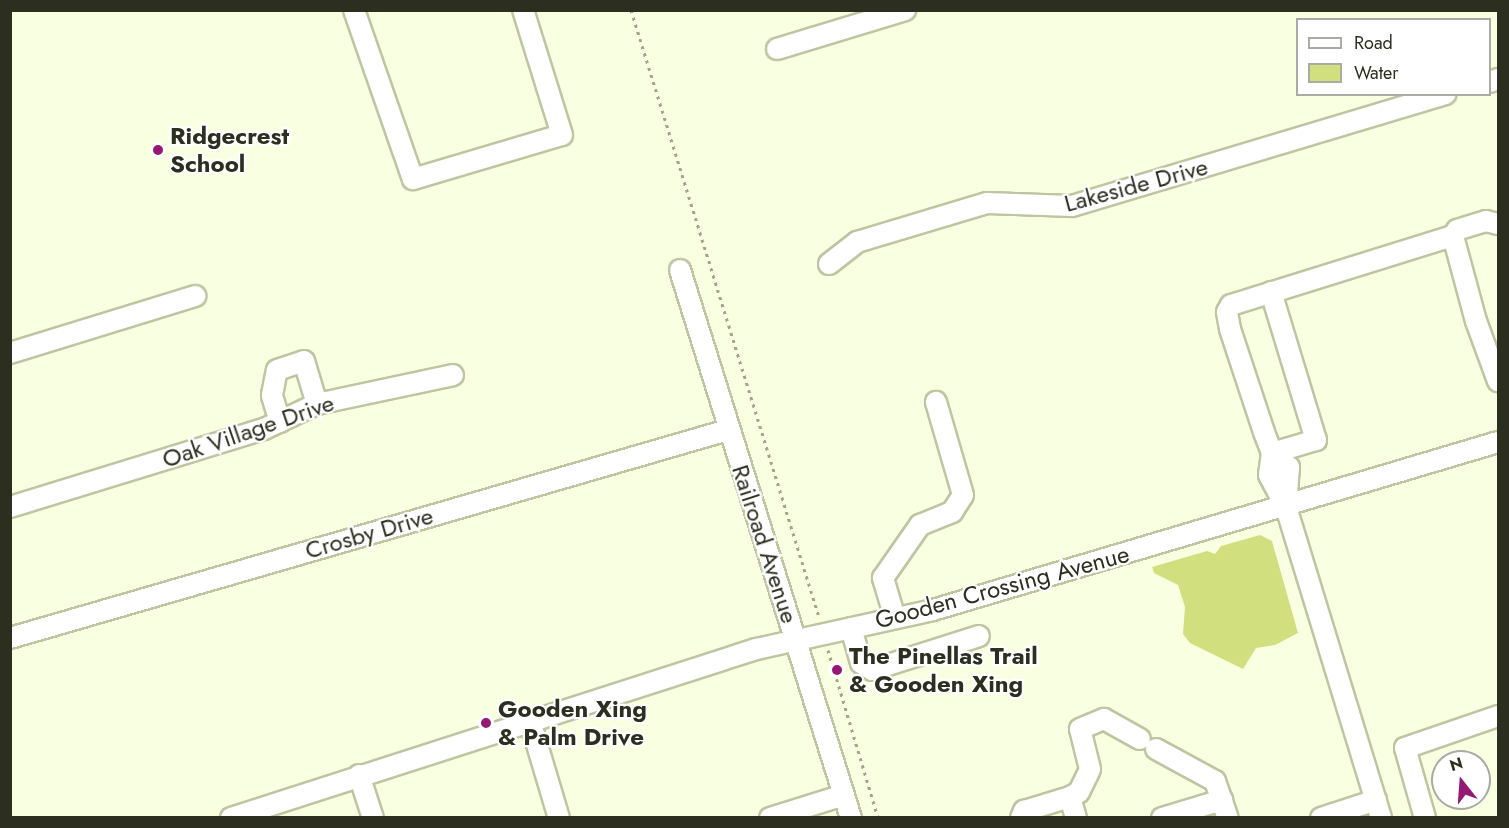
<!DOCTYPE html>
<style>
body{margin:0}
#map{position:relative;width:1509px;height:828px;overflow:hidden;background:#f9ffe1;font-family:Jost,sans-serif}
div>[style]{position:absolute}
.water>*{inset:0;background:#d2df7f}
.path>*{height:3px;margin-top:-1.5px;transform-origin:0;background:repeating-linear-gradient(90deg,#a0a58e 0 3px,transparent 0 7.5px)}
.roads{filter:drop-shadow(2px 0 #bfc5a1) drop-shadow(-2px 0 #bfc5a1) drop-shadow(0 2px #bfc5a1) drop-shadow(0 -2px #bfc5a1)}
.minor>*{height:20px;margin:-10px;padding:0 10px;transform-origin:10px;border-radius:10px;background:#fff}
.dots>*{width:16px;height:16px;translate:-50% -50%;box-sizing:border-box;border:3px solid #fff;border-radius:50%}
span{translate:-50% -50%;white-space:nowrap;text-align:center;line-height:1.15;-webkit-text-stroke:4.5px #fff;paint-order:stroke}
.poi-label{font-size:24px;color:#2c2e20;font-weight:700}
.left{translate:0 -50%;text-align:left}
.street-label{font-size:24px;color:#2c2e20}
.frame{position:absolute;inset:0;border:12px solid #2c2e20;pointer-events:none}
.legend{position:absolute;left:1296px;top:18px;width:195px;height:78px;box-sizing:border-box;background:#fff;border:2px solid #ababa6;margin:0;padding:8px 10px;list-style:none;font-size:18px;color:#2c2e20}
.legend li{display:flex;align-items:center;gap:12px;height:30px}
.legend b{width:30px;border:2px solid #ababa6}
.north{position:absolute;left:1431px;top:750px;width:60px;height:60px;box-sizing:border-box;background:#fff;border:2px solid #ababa6;border-radius:50%;rotate:343deg;font-size:16px;font-weight:700;line-height:24px;text-align:center;color:#2c2e20}
.north::after{content:'';display:block;margin:auto;width:21px;height:27px;background:#951973;clip-path:polygon(50% 0,100% 100%,50% 72%,0 100%)}
</style>
<div id="map">
<div class="water">
<i style="clip-path:polygon(1260px 535px,1272px 541px,1298px 633px,1275px 645px,1256px 648px,1243px 669px,1190px 643px,1183px 634px,1185px 607px,1178px 585px,1154px 573px,1152px 567px,1207px 551px,1215px 554px,1221px 546px)"></i>
</div>
<div class="path">
<i style="left:631px;top:10px;width:635px;rotate:72.79deg"></i>
<i style="left:828px;top:650px;width:175px;rotate:73.4deg"></i>
</div>
<div class="roads">
<div class="minor">
<i style="left:354px;top:10px;width:179px;rotate:70.8deg"></i>
<i style="left:413px;top:179px;width:155px;rotate:-16.5deg"></i>
<i style="left:562px;top:135px;width:131px;rotate:-107.3deg"></i>
<i style="left:777px;top:49px;width:134px;rotate:-16.9deg"></i>
<i style="left:1490px;top:82px;width:9px;rotate:-21deg"></i>
<i style="left:1498px;top:224px;width:12px;rotate:-166deg"></i>
<i style="left:1486px;top:221px;width:30px;rotate:163deg"></i>
<i style="left:1457px;top:230px;width:7px;rotate:124deg"></i>
<i style="left:1453px;top:236px;width:88px;rotate:74.9deg"></i>
<i style="left:1476px;top:321px;width:64px;rotate:69.9deg"></i>
<i style="left:829px;top:264px;width:36px;rotate:-38deg"></i>
<i style="left:857px;top:242px;width:136px;rotate:-16.7deg"></i>
<i style="left:987px;top:203px;width:85px;rotate:2deg"></i>
<i style="left:1072px;top:206px;width:390px;rotate:-16.7deg"></i>
<i style="left:680px;top:270px;width:574px;rotate:72.67deg"></i>
<i style="left:1271px;top:292px;width:155px;rotate:73.1deg"></i>
<i style="left:1316px;top:440px;width:46px;rotate:163.5deg"></i>
<i style="left:1272px;top:453px;width:22px;rotate:98deg"></i>
<i style="left:1269px;top:475px;width:36px;rotate:62deg"></i>
<i style="left:1286px;top:507px;width:325px;rotate:73deg"></i>
<i style="left:10px;top:353px;width:194px;rotate:-17.1deg"></i>
<i style="left:280px;top:422px;width:28px;rotate:-107deg"></i>
<i style="left:272px;top:395px;width:25px;rotate:-79deg"></i>
<i style="left:277px;top:370px;width:28px;rotate:-18deg"></i>
<i style="left:304px;top:361px;width:45px;rotate:73.2deg"></i>
<i style="left:10px;top:507px;width:266px;rotate:-17.1deg"></i>
<i style="left:264px;top:429px;width:59px;rotate:-25.3deg"></i>
<i style="left:317px;top:404px;width:139px;rotate:-12deg"></i>
<i style="left:1286px;top:507px;width:40px;rotate:-85.7deg"></i>
<i style="left:1289px;top:467px;width:22px;rotate:-141deg"></i>
<i style="left:1272px;top:453px;width:22px;rotate:-111deg"></i>
<i style="left:1264px;top:432px;width:108px;rotate:-108.3deg"></i>
<i style="left:1230px;top:329px;width:17px;rotate:-100deg"></i>
<i style="left:1227px;top:312px;width:8px;rotate:-60deg"></i>
<i style="left:1231px;top:305px;width:232px;rotate:-17.3deg"></i>
<i style="left:895px;top:618px;width:42px;rotate:-106.7deg"></i>
<i style="left:883px;top:578px;width:65px;rotate:-55.1deg"></i>
<i style="left:920px;top:525px;width:35px;rotate:-22deg"></i>
<i style="left:952px;top:512px;width:20px;rotate:-57deg"></i>
<i style="left:963px;top:495px;width:97px;rotate:-106.2deg"></i>
<i style="left:851px;top:628px;width:36px;rotate:74deg"></i>
<i style="left:861px;top:663px;width:13px;rotate:32deg"></i>
<i style="left:872px;top:670px;width:112px;rotate:-17.6deg"></i>
<i style="left:10px;top:638px;width:748px;rotate:-16.16deg"></i>
<i style="left:530px;top:721px;width:101px;rotate:73.4deg"></i>
<i style="left:1156px;top:749px;width:67px;rotate:28.5deg"></i>
<i style="left:1215px;top:781px;width:39px;rotate:71deg"></i>
<i style="left:359px;top:775px;width:45px;rotate:72deg"></i>
<i style="left:1070px;top:797px;width:10px;rotate:-29deg"></i>
<i style="left:1079px;top:792px;width:25px;rotate:-64deg"></i>
<i style="left:1090px;top:769px;width:41px;rotate:-104deg"></i>
<i style="left:1080px;top:729px;width:26px;rotate:-23deg"></i>
<i style="left:1104px;top:719px;width:41px;rotate:29.1deg"></i>
<i style="left:231px;top:818px;width:552px;rotate:-17.84deg"></i>
<i style="left:756px;top:649px;width:181px;rotate:-12.4deg"></i>
<i style="left:933px;top:610px;width:589px;rotate:-16.56deg"></i>
<i style="left:770px;top:818px;width:77px;rotate:-17.3deg"></i>
<i style="left:1021px;top:818px;width:8px;rotate:-67deg"></i>
<i style="left:1024px;top:811px;width:48px;rotate:-16.9deg"></i>
<i style="left:1070px;top:797px;width:22px;rotate:74deg"></i>
<i style="left:1162px;top:818px;width:63px;rotate:-16.7deg"></i>
<i style="left:1321px;top:818px;width:58px;rotate:-18.1deg"></i>
<i style="left:1425px;top:818px;width:73px;rotate:-105.9deg"></i>
<i style="left:1405px;top:748px;width:98px;rotate:-19deg"></i>
</div>
</div>
<div class="dots">
<i style="left:158px;top:150px;background:#951973"></i>
<i style="left:837px;top:670px;background:#951973"></i>
<i style="left:486px;top:723px;background:#951973"></i>
</div>
<div class="poi-label">
<span class="left" style="left:170px;top:150px">Ridgecrest<br>School</span>
<span class="left" style="left:849px;top:670px">The Pinellas Trail<br>&amp; Gooden Xing</span>
<span class="left" style="left:498px;top:723px">Gooden Xing<br>&amp; Palm Drive</span>
</div>
<div class="street-label">
<span style="left:1136px;top:185px;rotate:-15deg">Lakeside Drive</span>
<span style="left:248px;top:431px;rotate:-19deg">Oak Village Drive</span>
<span style="left:369px;top:533px;rotate:-16deg">Crosby Drive</span>
<span style="left:765px;top:544px;rotate:72deg">Railroad Avenue</span>
<span style="left:1002px;top:587px;rotate:-15deg">Gooden Crossing Avenue</span>
</div>
<div class="frame"></div>
<ul class="legend">
<li><b style="height:8px;background:#fff"></b>Road</li>
<li><b style="height:16px;background:#d2df7f"></b>Water</li>
</ul>
<div class="north">N</div>
</div>
